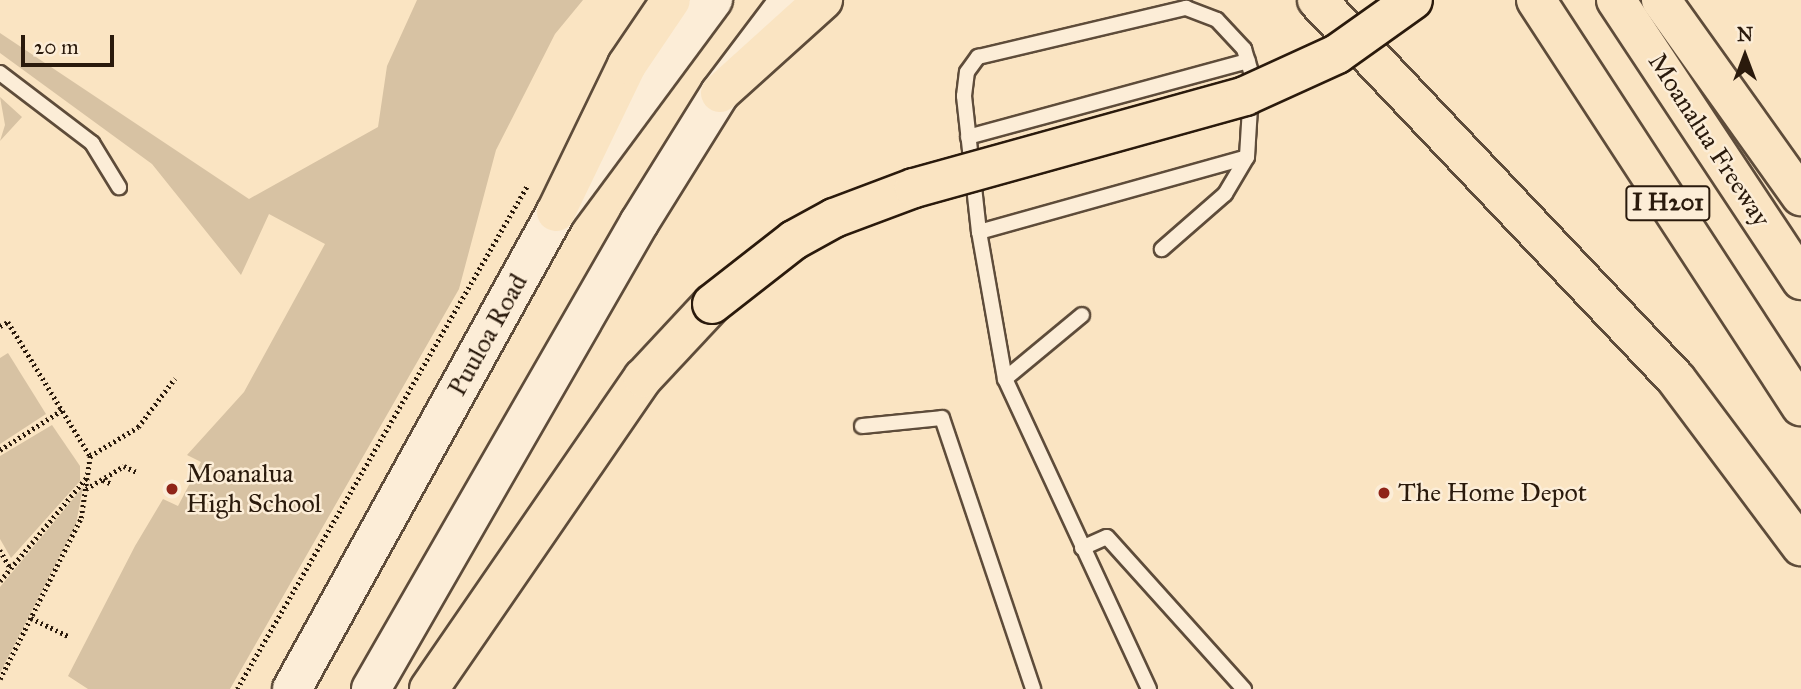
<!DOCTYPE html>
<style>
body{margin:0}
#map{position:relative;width:1801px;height:689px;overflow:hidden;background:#fae4c2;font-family:"IM FELL Great Primer",serif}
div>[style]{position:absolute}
.green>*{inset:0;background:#d7c2a3}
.path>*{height:4.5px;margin-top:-2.25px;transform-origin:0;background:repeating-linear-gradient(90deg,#2a1a0c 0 2px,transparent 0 5.5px)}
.roads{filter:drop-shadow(2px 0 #5e4c3a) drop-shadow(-2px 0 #5e4c3a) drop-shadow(0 2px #5e4c3a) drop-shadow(0 -2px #5e4c3a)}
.lane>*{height:14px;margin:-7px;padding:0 7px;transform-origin:7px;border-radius:7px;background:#fcedd7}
.secondary>*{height:38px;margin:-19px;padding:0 19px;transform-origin:19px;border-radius:19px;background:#fcedd7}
.highway>*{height:38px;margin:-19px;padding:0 19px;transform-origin:19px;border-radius:19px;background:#fae4c2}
.bridges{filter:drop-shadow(2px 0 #2a1a0c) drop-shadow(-2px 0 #2a1a0c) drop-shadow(0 2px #2a1a0c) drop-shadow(0 -2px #2a1a0c)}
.highway-bridge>*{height:38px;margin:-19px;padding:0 19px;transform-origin:19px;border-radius:19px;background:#fae4c2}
.dots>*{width:19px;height:19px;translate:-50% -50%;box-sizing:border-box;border:4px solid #fcedd7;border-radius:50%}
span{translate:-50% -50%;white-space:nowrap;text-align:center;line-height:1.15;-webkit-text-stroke:5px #fcedd7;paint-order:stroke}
.shield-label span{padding:2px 5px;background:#fcedd7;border:2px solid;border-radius:5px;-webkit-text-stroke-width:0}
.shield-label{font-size:24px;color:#2a1a0c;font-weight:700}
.street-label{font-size:26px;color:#2a1a0c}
.poi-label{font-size:26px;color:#2a1a0c}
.left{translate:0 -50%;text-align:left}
.north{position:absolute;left:1710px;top:21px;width:70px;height:70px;-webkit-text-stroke:5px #fcedd7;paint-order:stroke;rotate:0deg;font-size:19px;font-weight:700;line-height:28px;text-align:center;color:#2a1a0c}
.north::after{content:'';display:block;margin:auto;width:24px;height:32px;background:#2a1a0c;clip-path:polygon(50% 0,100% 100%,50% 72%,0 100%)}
.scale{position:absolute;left:21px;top:35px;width:93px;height:32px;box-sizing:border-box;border:4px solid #2a1a0c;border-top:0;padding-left:9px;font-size:21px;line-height:24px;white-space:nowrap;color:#2a1a0c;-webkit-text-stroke:5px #fcedd7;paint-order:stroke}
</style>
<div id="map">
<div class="green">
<i style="clip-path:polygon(417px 0,583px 0,555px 34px,496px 150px,459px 289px,230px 689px,88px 689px,68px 676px,135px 546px,163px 499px,178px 506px,201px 462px,187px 455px,244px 392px,325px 244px,269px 214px,241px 275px,152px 164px,0 53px,0 33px,249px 199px,378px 127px,387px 66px)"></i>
<i style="clip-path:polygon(0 97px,22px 117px,0 141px,5px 125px)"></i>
<i style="clip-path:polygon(8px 353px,46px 414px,0 444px,0 358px)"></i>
<i style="clip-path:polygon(52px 425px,80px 466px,80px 481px,11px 558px,0 539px,0 456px)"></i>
<i style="clip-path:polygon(83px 487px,76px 524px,0 673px,0 587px)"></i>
</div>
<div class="path">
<i style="left:0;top:326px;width:9px;rotate:-27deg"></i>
<i style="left:8px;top:322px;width:157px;rotate:58.5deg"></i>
<i style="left:90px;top:456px;width:56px;rotate:-31.1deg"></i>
<i style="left:138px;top:427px;width:61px;rotate:-52.9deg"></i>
<i style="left:0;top:450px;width:74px;rotate:-32.8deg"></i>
<i style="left:103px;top:480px;width:10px;rotate:24deg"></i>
<i style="left:86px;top:489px;width:44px;rotate:-31.2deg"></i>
<i style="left:124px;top:466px;width:14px;rotate:25deg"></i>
<i style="left:0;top:550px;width:22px;rotate:60deg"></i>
<i style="left:0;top:581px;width:136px;rotate:-50.1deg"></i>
<i style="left:31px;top:618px;width:43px;rotate:26deg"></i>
<i style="left:0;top:679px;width:180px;rotate:-63.3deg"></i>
<i style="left:81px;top:518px;width:63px;rotate:-81.7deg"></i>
<i style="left:237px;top:689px;width:581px;rotate:-60.03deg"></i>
</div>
<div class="roads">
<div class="lane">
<i style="left:0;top:73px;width:116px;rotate:37.3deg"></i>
<i style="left:92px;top:143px;width:52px;rotate:58.5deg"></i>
<i style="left:968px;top:137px;width:290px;rotate:-15.2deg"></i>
<i style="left:979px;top:232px;width:137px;rotate:-96.3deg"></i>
<i style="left:964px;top:96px;width:24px;rotate:-83deg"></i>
<i style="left:967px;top:72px;width:19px;rotate:-54deg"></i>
<i style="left:978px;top:57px;width:214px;rotate:-13.3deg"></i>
<i style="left:1186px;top:8px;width:33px;rotate:21deg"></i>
<i style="left:1217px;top:20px;width:40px;rotate:47deg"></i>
<i style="left:1244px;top:49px;width:27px;rotate:73deg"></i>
<i style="left:1252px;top:75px;width:82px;rotate:93.5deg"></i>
<i style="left:1005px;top:379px;width:100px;rotate:-39.7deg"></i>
<i style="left:862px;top:426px;width:80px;rotate:-5.7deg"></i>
<i style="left:942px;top:418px;width:286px;rotate:71.4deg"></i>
<i style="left:1082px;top:548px;width:27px;rotate:-24deg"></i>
<i style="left:1107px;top:537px;width:205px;rotate:48deg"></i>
<i style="left:1149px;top:689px;width:342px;rotate:-114.9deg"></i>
<i style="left:1005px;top:379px;width:149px;rotate:-100deg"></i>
<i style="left:979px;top:232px;width:278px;rotate:-15.6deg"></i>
<i style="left:1247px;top:157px;width:43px;rotate:120.7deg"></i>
<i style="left:1225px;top:194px;width:84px;rotate:138.9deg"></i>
</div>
<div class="secondary">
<i style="left:292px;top:689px;width:545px;rotate:-61.04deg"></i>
<i style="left:556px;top:212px;width:264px;rotate:-53.5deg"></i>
<i style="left:371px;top:689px;width:538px;rotate:-60.1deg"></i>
<i style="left:639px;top:223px;width:153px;rotate:-58.1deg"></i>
<i style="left:720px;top:93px;width:116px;rotate:-53deg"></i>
</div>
<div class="highway">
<i style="left:1317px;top:0;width:522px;rotate:46.55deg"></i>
<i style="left:1676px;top:379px;width:209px;rotate:53.2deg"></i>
<i style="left:1536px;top:0;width:485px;rotate:56.9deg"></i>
<i style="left:1616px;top:0;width:336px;rotate:56.5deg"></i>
<i style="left:1661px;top:0;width:241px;rotate:54.5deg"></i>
<i style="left:720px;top:93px;width:139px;rotate:-42.1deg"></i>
<i style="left:556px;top:212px;width:163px;rotate:-64.2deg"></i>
<i style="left:627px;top:65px;width:78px;rotate:-55.9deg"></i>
<i style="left:429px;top:689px;width:378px;rotate:-55.5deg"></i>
<i style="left:643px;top:378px;width:101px;rotate:-47deg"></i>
</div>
</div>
<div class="bridges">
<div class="highway-bridge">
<i style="left:712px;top:304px;width:104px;rotate:-38deg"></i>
<i style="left:794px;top:240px;width:46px;rotate:-28.8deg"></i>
<i style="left:834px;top:218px;width:85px;rotate:-20.6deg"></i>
<i style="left:914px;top:188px;width:344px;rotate:-15.5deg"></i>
<i style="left:1245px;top:96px;width:101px;rotate:-24.5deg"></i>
<i style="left:1337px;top:54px;width:93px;rotate:-35.4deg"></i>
</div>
</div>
<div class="dots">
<i style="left:172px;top:489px;background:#8f2418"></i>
<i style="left:1384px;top:493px;background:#8f2418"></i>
</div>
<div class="shield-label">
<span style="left:1668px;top:203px">I H201</span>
</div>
<div class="street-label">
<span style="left:1709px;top:140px;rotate:57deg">Moanalua Freeway</span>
<span style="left:488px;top:335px;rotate:-61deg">Puuloa Road</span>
</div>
<div class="poi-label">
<span class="left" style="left:186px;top:489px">Moanalua<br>High School</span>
<span class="left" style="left:1398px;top:493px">The Home Depot</span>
</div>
<div class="north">N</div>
<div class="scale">20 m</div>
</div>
